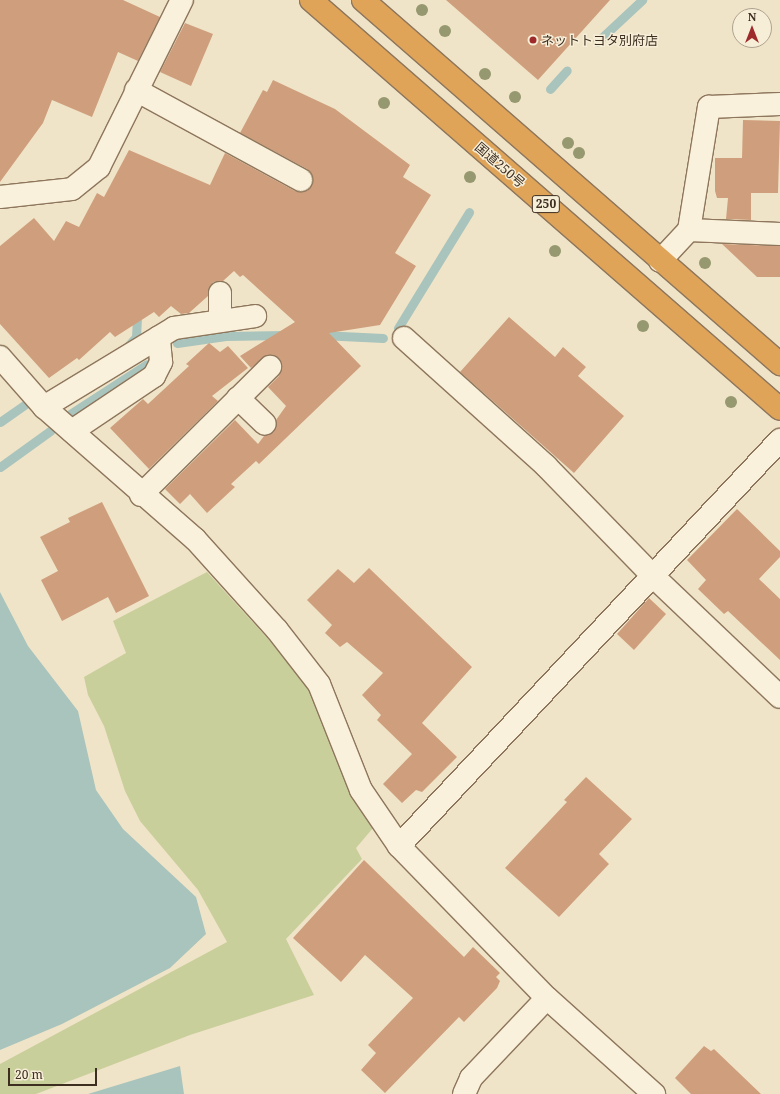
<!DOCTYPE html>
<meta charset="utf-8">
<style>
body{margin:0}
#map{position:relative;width:780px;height:1094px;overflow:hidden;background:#f0e4c8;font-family:"Noto Serif","Noto Sans JP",serif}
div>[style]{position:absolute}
.green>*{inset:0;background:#c9cf9b}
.water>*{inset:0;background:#a9c4bc}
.stream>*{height:9px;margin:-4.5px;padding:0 4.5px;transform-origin:4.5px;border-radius:4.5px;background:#a9c4bc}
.building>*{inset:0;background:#cf9f7d}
.roads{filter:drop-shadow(1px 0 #8d765c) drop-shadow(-1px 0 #8d765c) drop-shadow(0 1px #8d765c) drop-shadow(0 -1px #8d765c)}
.street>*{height:22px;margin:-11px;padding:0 11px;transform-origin:11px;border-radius:11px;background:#faf1dc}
.highway>*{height:22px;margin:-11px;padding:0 11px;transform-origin:11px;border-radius:11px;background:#e0a458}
.trees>*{width:12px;height:12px;margin:-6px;border-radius:50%;background:#96986f}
.dots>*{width:11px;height:11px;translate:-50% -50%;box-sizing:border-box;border:2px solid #f7eed8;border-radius:50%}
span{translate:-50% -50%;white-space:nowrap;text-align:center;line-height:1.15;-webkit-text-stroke:3px #f7eed8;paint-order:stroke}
.shield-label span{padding:1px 3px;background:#f7eed8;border:1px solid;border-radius:3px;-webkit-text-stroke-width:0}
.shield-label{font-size:12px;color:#3d2e20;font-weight:700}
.poi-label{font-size:13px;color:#3d2e20}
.left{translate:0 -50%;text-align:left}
.street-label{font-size:13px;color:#3d2e20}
.north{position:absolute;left:732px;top:8px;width:40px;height:40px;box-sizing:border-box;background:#f7eed8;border:1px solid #ada18e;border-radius:50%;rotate:0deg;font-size:11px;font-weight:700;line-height:16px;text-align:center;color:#3d2e20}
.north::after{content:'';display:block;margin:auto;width:14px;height:18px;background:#9e2a2b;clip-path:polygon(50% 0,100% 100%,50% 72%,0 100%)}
.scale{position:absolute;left:8px;top:1068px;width:89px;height:18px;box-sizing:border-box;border:2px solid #3d2e20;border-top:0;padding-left:5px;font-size:12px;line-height:14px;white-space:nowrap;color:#3d2e20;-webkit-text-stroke:3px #f7eed8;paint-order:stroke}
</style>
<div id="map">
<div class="green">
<i style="clip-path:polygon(207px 572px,310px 685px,354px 796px,373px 828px,356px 848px,362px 859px,286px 939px,314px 995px,190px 1035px,36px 1094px,0 1094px,0 1064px,227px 942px,198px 890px,140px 821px,125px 791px,104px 726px,88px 695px,84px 677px,126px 653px,113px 621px)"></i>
</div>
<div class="water">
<i style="clip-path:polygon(0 592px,28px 646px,78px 711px,96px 790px,123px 829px,196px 897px,206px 934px,170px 968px,62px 1024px,0 1050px)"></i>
<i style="clip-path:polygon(180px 1066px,184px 1094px,88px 1094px)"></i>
</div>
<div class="stream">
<i style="left:597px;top:42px;width:62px;rotate:-43deg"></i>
<i style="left:550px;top:89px;width:25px;rotate:-48deg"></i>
<i style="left:398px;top:328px;width:136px;rotate:-58.5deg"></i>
<i style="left:321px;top:335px;width:62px;rotate:2.8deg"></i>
<i style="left:177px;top:343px;width:49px;rotate:-8.3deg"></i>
<i style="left:225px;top:336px;width:61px;rotate:-0.9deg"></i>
<i style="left:127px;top:347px;width:13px;rotate:-48deg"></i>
<i style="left:136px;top:337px;width:21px;rotate:-87deg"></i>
<i style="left:67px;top:416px;width:95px;rotate:-33deg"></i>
<i style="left:0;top:422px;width:32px;rotate:-35deg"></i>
<i style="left:0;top:467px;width:62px;rotate:-35.8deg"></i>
</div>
<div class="building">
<i style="clip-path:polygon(0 0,123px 0,160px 17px,138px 61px,118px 52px,92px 117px,52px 100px,43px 123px,0 182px)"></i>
<i style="clip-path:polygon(446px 0,610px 0,538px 80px)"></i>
<i style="clip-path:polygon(185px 23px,213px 34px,191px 86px,160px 72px)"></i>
<i style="clip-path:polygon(273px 80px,335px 109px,410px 165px,403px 177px,431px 195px,395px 253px,416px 266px,380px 325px,329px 333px,361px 366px,259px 464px,256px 461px,231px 484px,235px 487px,207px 513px,190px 494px,180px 504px,165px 489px,235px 420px,258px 444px,264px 436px,274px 432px,276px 420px,286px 406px,268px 387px,279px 376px,282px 363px,274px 355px,267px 355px,251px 368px,240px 356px,295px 322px,243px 275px,240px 277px,234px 271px,223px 281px,213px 282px,208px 296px,189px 313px,181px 314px,171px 306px,159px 317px,154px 312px,115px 337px,110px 332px,79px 360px,77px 358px,49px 378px,0 324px,0 246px,34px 218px,54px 241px,66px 221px,79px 227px,97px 193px,104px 197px,129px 150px,210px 185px,225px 153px,295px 191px,307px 191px,313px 180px,307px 169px,240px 133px,263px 90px,267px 92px)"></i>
<i style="clip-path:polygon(743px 120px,780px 121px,778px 193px,751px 193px,751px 220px,726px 219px,728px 198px,717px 198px,715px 191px,715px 158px,742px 158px)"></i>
<i style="clip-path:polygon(722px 244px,780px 246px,780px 277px,757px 277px)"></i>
<i style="clip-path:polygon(509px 317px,555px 357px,563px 347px,586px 367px,578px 376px,624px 416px,574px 473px,460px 372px)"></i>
<i style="clip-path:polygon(209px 343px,220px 352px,228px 346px,248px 368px,212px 396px,218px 401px,149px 469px,110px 428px,143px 399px,148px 404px,189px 366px,186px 364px)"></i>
<i style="clip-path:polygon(102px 502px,149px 596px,116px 613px,108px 597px,62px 621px,41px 580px,58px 571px,40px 537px,70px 522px,68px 518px)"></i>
<i style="clip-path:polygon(737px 509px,780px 551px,780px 557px,759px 579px,780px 599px,780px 660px,728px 611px,724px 614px,698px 589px,706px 580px,687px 560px)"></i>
<i style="clip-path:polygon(369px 568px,472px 667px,422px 723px,457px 757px,422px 792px,416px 790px,402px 803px,383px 784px,412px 754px,377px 720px,381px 715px,362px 695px,383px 673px,347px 642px,340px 647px,325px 633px,332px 625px,307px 600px,338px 569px,354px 583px)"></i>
<i style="clip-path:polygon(649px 598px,666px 614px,634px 650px,617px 634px)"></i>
<i style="clip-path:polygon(586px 777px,632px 819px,599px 854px,609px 864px,559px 917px,505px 868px,567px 802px,564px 800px)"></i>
<i style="clip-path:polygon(364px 860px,464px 957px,473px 947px,500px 973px,496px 977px,500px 981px,497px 988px,464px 1022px,459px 1017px,385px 1093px,361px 1070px,376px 1053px,368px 1045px,413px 998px,365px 955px,341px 982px,293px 938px)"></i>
<i style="clip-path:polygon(704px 1046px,711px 1051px,714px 1049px,761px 1094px,691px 1094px,675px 1078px)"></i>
</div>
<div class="roads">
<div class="street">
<i style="left:136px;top:90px;width:188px;rotate:28.6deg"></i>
<i style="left:0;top:197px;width:72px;rotate:-6.3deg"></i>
<i style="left:72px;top:189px;width:35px;rotate:-39deg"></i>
<i style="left:99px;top:167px;width:186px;rotate:-63.6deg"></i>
<i style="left:689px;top:230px;width:91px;rotate:2.5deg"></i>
<i style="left:660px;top:261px;width:42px;rotate:-46.9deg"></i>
<i style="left:689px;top:230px;width:125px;rotate:-80.8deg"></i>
<i style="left:709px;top:107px;width:71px;rotate:-2.4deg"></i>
<i style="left:220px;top:293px;width:28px;rotate:90deg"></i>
<i style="left:404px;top:338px;width:191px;rotate:42deg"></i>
<i style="left:546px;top:466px;width:153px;rotate:45.8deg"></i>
<i style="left:653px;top:576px;width:175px;rotate:43.6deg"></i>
<i style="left:0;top:357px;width:67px;rotate:48.7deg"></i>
<i style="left:44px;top:407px;width:201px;rotate:41.2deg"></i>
<i style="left:195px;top:539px;width:122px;rotate:48deg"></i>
<i style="left:277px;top:630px;width:68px;rotate:52.1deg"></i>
<i style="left:319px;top:684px;width:114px;rotate:68.4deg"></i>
<i style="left:361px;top:790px;width:68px;rotate:55.8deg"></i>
<i style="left:399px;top:846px;width:212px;rotate:45.8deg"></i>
<i style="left:547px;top:998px;width:144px;rotate:41.9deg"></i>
<i style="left:238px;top:398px;width:37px;rotate:44deg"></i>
<i style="left:44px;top:407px;width:152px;rotate:-31.3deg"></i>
<i style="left:174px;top:328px;width:82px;rotate:-8.4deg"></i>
<i style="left:72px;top:431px;width:99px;rotate:-33.9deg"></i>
<i style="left:154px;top:376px;width:16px;rotate:-63deg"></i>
<i style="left:161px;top:362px;width:25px;rotate:-95deg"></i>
<i style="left:141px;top:495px;width:182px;rotate:-44.8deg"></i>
<i style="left:399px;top:846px;width:557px;rotate:-46.82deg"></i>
<i style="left:464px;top:1094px;width:17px;rotate:-66deg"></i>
<i style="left:471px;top:1078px;width:110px;rotate:-46.5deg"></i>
</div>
<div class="highway">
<i style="left:311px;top:0;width:622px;rotate:41.09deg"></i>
<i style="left:363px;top:0;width:554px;rotate:41.12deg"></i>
</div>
</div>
<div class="trees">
<i style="left:422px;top:10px"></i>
<i style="left:445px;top:31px"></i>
<i style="left:485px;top:74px"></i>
<i style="left:515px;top:97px"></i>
<i style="left:384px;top:103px"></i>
<i style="left:568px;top:143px"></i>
<i style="left:579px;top:153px"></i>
<i style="left:470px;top:177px"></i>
<i style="left:555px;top:251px"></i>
<i style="left:705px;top:263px"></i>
<i style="left:643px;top:326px"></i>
<i style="left:731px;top:402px"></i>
</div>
<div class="dots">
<i style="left:533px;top:40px;background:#9e2a2b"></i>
</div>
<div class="shield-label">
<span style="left:546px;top:204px">250</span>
</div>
<div class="poi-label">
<span class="left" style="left:541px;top:40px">ネットトヨタ別府店</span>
</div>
<div class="street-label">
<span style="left:500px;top:165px;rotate:41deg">国道250号</span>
</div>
<div class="north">N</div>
<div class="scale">20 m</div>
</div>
